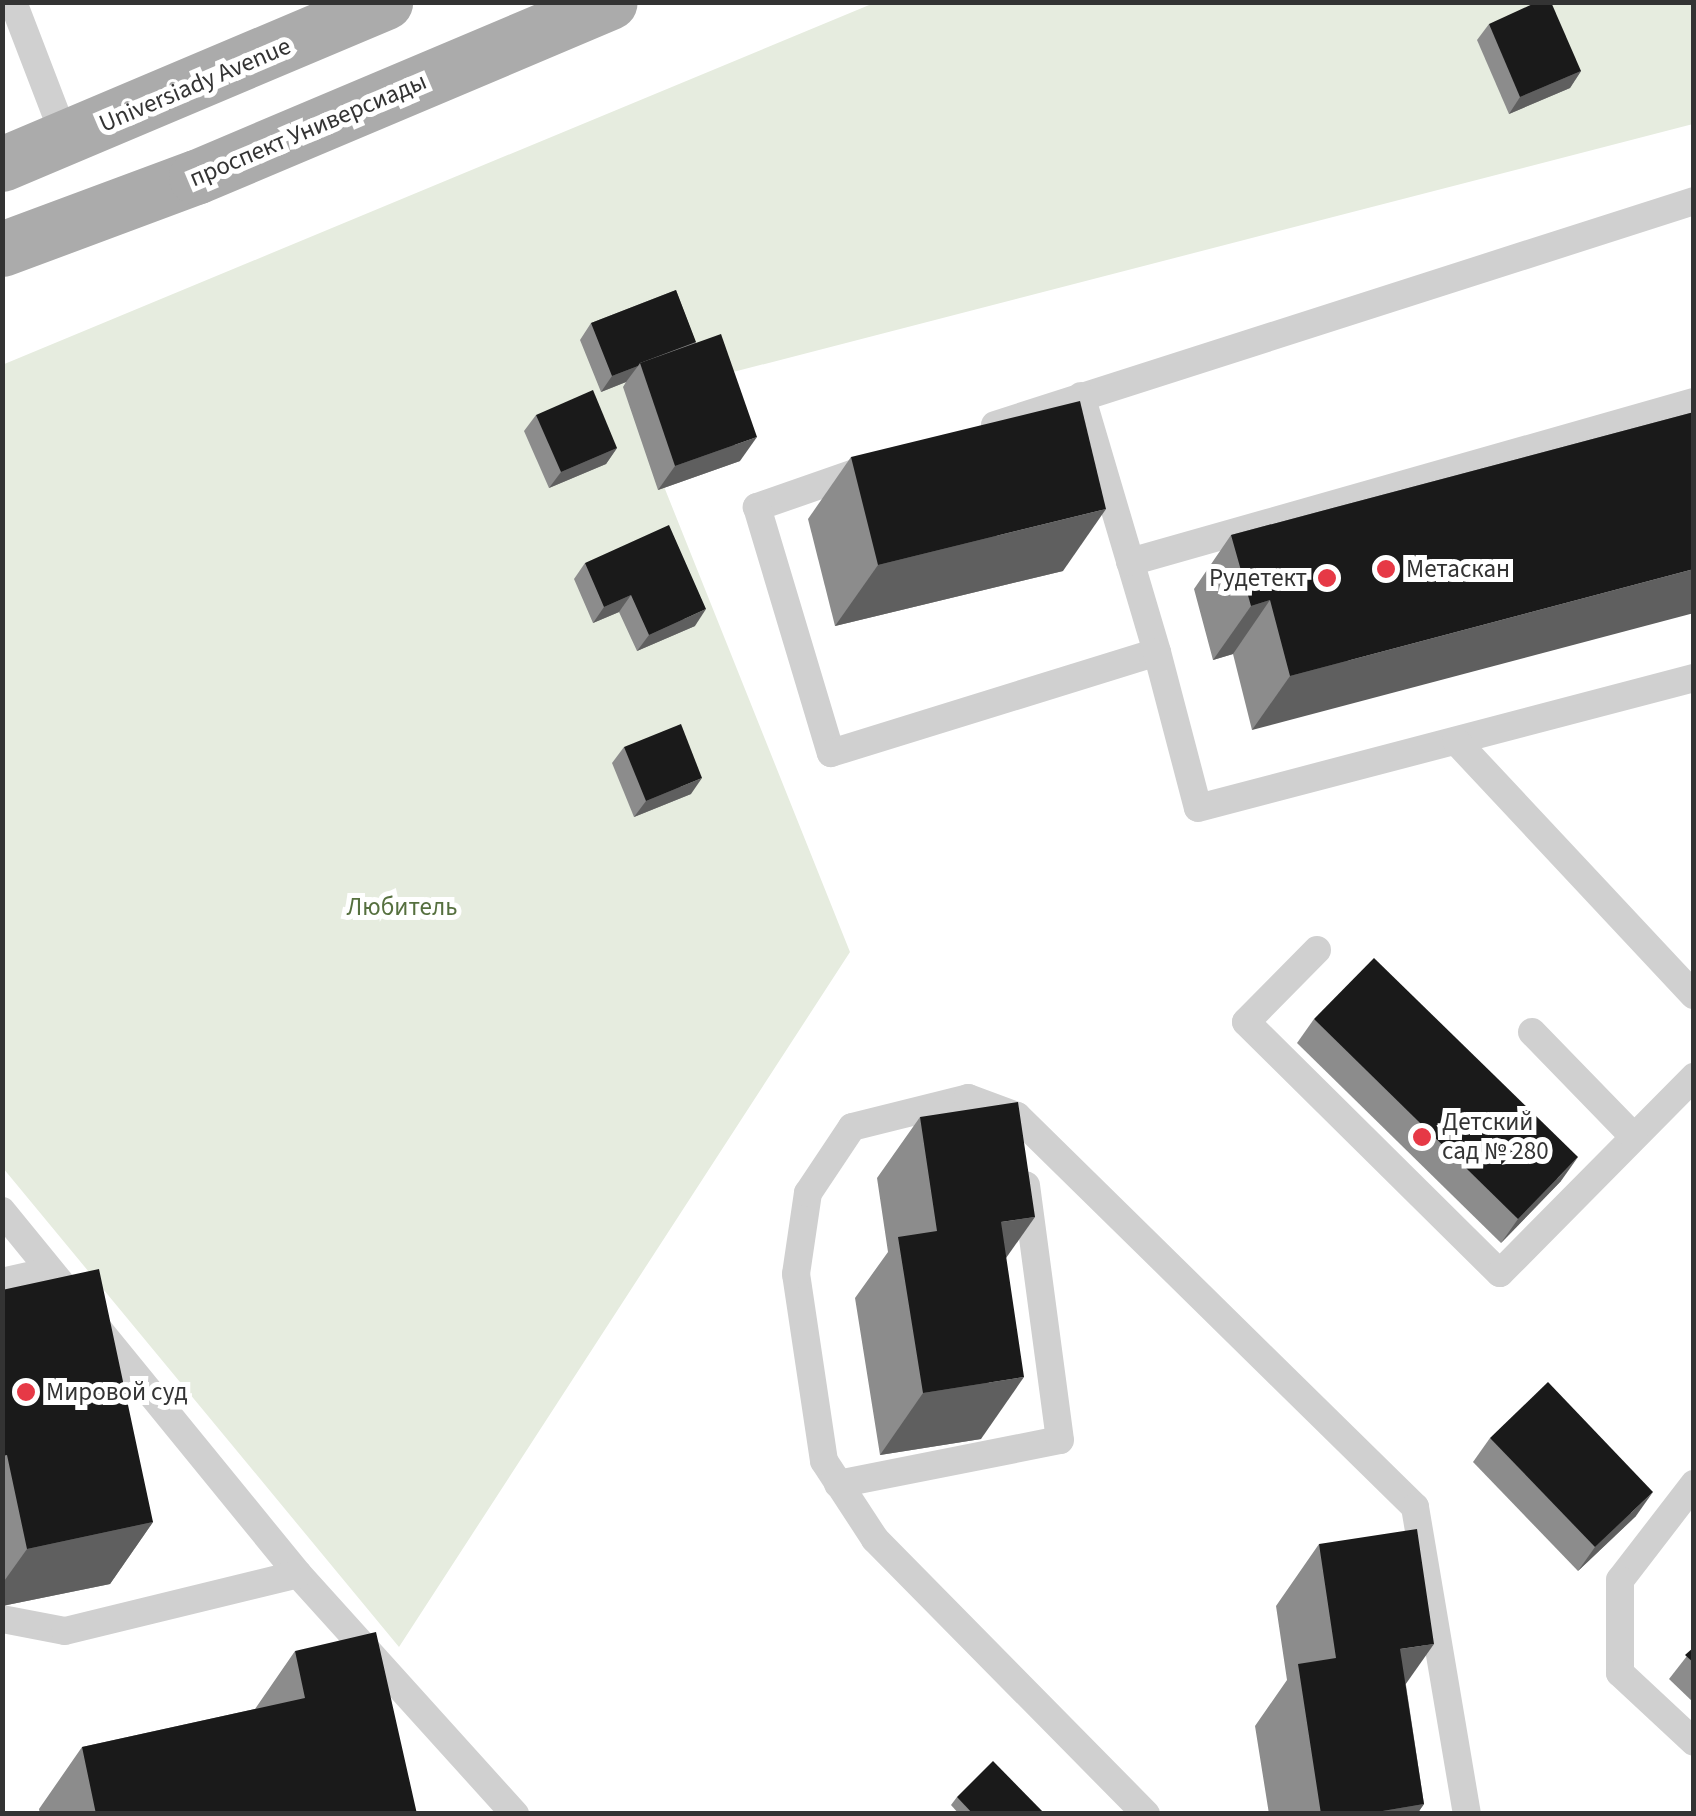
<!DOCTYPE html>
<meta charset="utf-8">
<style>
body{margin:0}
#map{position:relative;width:1696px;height:1816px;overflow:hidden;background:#fff;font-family:"Source Sans 3",sans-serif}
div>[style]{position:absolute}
.green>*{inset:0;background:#e6ecdf}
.lane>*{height:28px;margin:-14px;padding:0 14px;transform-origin:14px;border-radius:14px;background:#d0d0d0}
.primary>*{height:55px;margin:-27.5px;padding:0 27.5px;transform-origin:27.5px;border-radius:27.5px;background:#ababab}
.wall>*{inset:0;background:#8c8c8c}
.shaded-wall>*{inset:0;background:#5f5f5f}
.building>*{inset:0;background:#1a1a1a}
.dots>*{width:28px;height:28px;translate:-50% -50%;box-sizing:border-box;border:5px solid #fff;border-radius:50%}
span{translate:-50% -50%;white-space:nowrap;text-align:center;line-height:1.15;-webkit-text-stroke:10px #fff;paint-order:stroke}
.street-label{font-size:25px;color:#333}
.poi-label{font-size:25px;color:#333}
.left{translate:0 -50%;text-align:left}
.right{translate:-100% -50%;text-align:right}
.park-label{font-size:25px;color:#56703f}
.frame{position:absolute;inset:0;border:5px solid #333;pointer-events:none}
</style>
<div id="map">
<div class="green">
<i style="clip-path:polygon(874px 3px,1693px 3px,1693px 124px,629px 399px,850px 952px,399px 1647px,3px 1168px,2px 365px)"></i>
</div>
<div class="lane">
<i style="left:13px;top:2px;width:148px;rotate:69deg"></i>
<i style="left:995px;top:425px;width:734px;rotate:-17.77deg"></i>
<i style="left:869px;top:468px;width:119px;rotate:160.8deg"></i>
<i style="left:757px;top:507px;width:257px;rotate:73.3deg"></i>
<i style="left:831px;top:753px;width:341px;rotate:-17.2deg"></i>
<i style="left:1157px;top:652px;width:267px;rotate:-106.5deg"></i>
<i style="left:1130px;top:562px;width:586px;rotate:-15.84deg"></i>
<i style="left:1157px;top:652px;width:161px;rotate:75.3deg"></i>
<i style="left:1198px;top:808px;width:513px;rotate:-14.69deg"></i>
<i style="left:1456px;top:741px;width:348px;rotate:46.9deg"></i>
<i style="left:1317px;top:950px;width:101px;rotate:134.6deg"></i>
<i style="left:1246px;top:1022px;width:357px;rotate:44.7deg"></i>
<i style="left:1500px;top:1273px;width:276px;rotate:-45.3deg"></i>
<i style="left:1532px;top:1032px;width:146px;rotate:45.8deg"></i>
<i style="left:2px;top:1211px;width:468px;rotate:50.8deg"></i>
<i style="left:298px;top:1574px;width:324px;rotate:47.9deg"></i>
<i style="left:2px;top:1282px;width:49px;rotate:-12.9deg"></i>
<i style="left:838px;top:1484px;width:226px;rotate:-11.2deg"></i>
<i style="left:1060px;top:1440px;width:257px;rotate:-97.6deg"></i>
<i style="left:1694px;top:1484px;width:121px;rotate:127.6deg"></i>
<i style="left:1620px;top:1580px;width:93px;rotate:90deg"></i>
<i style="left:1620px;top:1673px;width:101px;rotate:43deg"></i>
<i style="left:2px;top:1619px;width:64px;rotate:10.8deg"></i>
<i style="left:65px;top:1631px;width:240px;rotate:-13.7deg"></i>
<i style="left:1146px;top:1814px;width:386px;rotate:-134.6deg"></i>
<i style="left:875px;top:1539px;width:93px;rotate:-123.2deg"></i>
<i style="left:824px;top:1461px;width:189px;rotate:-98.5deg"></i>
<i style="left:796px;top:1274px;width:82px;rotate:-81.6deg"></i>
<i style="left:808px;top:1193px;width:79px;rotate:-56.3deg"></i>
<i style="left:852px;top:1127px;width:120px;rotate:-14deg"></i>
<i style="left:968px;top:1098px;width:52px;rotate:20.2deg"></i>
<i style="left:1017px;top:1116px;width:558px;rotate:44.49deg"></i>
<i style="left:1415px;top:1507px;width:311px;rotate:80.4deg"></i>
</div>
<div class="primary">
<i style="left:2px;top:164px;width:416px;rotate:-22.9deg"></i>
<i style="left:2px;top:249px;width:207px;rotate:-20.4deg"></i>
<i style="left:196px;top:177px;width:449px;rotate:-22.9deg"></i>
</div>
<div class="wall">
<i style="clip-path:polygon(1489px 24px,1581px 71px,1570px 88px,1509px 114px,1477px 40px)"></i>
<i style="clip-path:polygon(676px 290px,740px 461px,658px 490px,623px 387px,626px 382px,601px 392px,580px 340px,591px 323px)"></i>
<i style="clip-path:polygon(1694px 412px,1252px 730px,1233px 654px,1213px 660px,1194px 589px,1231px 535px)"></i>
<i style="clip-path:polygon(536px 415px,617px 448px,606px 464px,549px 488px,524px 431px)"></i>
<i style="clip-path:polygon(851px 457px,1063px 571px,835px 626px,808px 519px)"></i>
<i style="clip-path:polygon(585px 563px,695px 626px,637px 651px,619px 612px,593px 623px,574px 579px)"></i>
<i style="clip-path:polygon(624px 747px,691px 794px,634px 817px,612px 763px)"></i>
<i style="clip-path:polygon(1314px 1019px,1561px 1181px,1501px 1243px,1297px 1043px)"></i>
<i style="clip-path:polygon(920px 1117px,1006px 1259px,981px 1439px,880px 1455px,855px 1298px,888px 1252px,877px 1178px)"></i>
<i style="clip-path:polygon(2px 1290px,153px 1522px,110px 1584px,2px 1606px)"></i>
<i style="clip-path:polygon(1490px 1438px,1636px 1516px,1578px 1571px,1473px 1462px)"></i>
<i style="clip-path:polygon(1319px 1544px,1406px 1685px,1424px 1804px,1417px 1814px,1269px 1814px,1255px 1726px,1287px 1680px,1276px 1606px)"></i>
<i style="clip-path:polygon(1694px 1647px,1694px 1703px,1669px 1679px)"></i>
<i style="clip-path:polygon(295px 1651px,417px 1814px,40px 1814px,39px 1809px,82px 1747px,255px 1709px)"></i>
<i style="clip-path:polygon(957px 1797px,1045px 1814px,959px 1814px,951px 1805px)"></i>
</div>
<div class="shaded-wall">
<i style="clip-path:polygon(1581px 71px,1570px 88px,1509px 114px,1520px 97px)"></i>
<i style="clip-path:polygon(638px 366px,626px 382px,601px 392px,612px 376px)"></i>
<i style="clip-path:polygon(757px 437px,740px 461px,658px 490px,675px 466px)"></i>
<i style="clip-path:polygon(617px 448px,606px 464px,549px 488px,561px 472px)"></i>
<i style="clip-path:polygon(1106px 509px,1063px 571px,835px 626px,878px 565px)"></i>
<i style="clip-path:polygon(1694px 569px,1694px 613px,1252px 730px,1290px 676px)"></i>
<i style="clip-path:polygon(631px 595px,619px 612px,593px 623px,604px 607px)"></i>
<i style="clip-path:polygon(1270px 600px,1233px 654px,1213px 660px,1251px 606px)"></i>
<i style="clip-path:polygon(706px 609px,695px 626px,637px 651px,649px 635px)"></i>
<i style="clip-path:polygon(702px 778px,691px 794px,634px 817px,646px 801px)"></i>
<i style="clip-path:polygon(1578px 1157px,1561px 1181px,1501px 1243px,1518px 1219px)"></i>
<i style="clip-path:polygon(1035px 1217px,992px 1278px,1001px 1222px)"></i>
<i style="clip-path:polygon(1024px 1377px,981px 1439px,880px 1455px,923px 1393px)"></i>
<i style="clip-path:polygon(1653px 1492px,1636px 1516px,1578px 1571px,1595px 1547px)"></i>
<i style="clip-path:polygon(153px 1522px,110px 1584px,2px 1606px,2px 1584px,27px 1549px)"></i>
<i style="clip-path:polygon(1434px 1644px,1391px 1705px,1400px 1649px)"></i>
<i style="clip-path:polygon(1424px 1804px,1417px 1814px,1365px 1814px)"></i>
</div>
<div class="building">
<i style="clip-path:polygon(1537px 2px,1551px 2px,1581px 71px,1520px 97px,1489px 24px)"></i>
<i style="clip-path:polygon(676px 290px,696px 342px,640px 363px,638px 366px,612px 376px,591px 323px)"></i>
<i style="clip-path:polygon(721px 334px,757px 437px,675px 466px,640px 363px)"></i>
<i style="clip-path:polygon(593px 390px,617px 448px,561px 472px,536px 415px)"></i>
<i style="clip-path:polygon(1080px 401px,1106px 509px,878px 565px,851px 457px)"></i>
<i style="clip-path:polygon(1694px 412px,1694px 569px,1290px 676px,1270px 600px,1251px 606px,1231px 535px)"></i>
<i style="clip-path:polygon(669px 525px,706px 609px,649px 635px,631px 595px,604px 607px,585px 563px)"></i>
<i style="clip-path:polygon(681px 724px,702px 778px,646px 801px,624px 747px)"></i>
<i style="clip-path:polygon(1374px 958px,1578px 1157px,1518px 1219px,1314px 1019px)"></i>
<i style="clip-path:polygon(1018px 1102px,1035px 1217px,1001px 1222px,1024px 1377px,923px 1393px,898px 1237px,937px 1231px,920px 1117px)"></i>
<i style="clip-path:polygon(99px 1269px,153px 1522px,27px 1549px,7px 1455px,2px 1456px,2px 1290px)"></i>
<i style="clip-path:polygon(1548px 1382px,1653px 1492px,1595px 1547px,1490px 1438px)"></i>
<i style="clip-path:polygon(1417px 1529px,1434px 1644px,1400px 1649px,1424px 1804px,1365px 1814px,1321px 1814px,1298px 1664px,1336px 1658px,1319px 1544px)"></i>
<i style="clip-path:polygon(376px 1632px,417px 1814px,96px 1814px,82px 1747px,305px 1698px,295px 1651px)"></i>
<i style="clip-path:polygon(1694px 1647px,1694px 1663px,1685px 1655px)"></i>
<i style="clip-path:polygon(993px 1761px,1045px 1814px,973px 1814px,957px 1797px)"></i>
</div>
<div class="dots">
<i style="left:1386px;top:569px;background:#e63946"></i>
<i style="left:1327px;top:578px;background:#e63946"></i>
<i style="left:1422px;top:1137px;background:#e63946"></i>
<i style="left:26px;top:1392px;background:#e63946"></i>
</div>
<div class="street-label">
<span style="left:195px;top:85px;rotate:-23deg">Universiady Avenue</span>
<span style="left:308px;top:130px;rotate:-23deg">проспект Универсиады</span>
</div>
<div class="poi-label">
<span class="left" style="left:1406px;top:569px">Метаскан</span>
<span class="right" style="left:1307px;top:578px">Рудетект</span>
<span class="left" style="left:1442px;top:1137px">Детский<br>сад № 280</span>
<span class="left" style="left:46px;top:1392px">Мировой суд</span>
</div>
<div class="park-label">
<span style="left:402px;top:907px">Любитель</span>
</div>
<div class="frame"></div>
</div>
